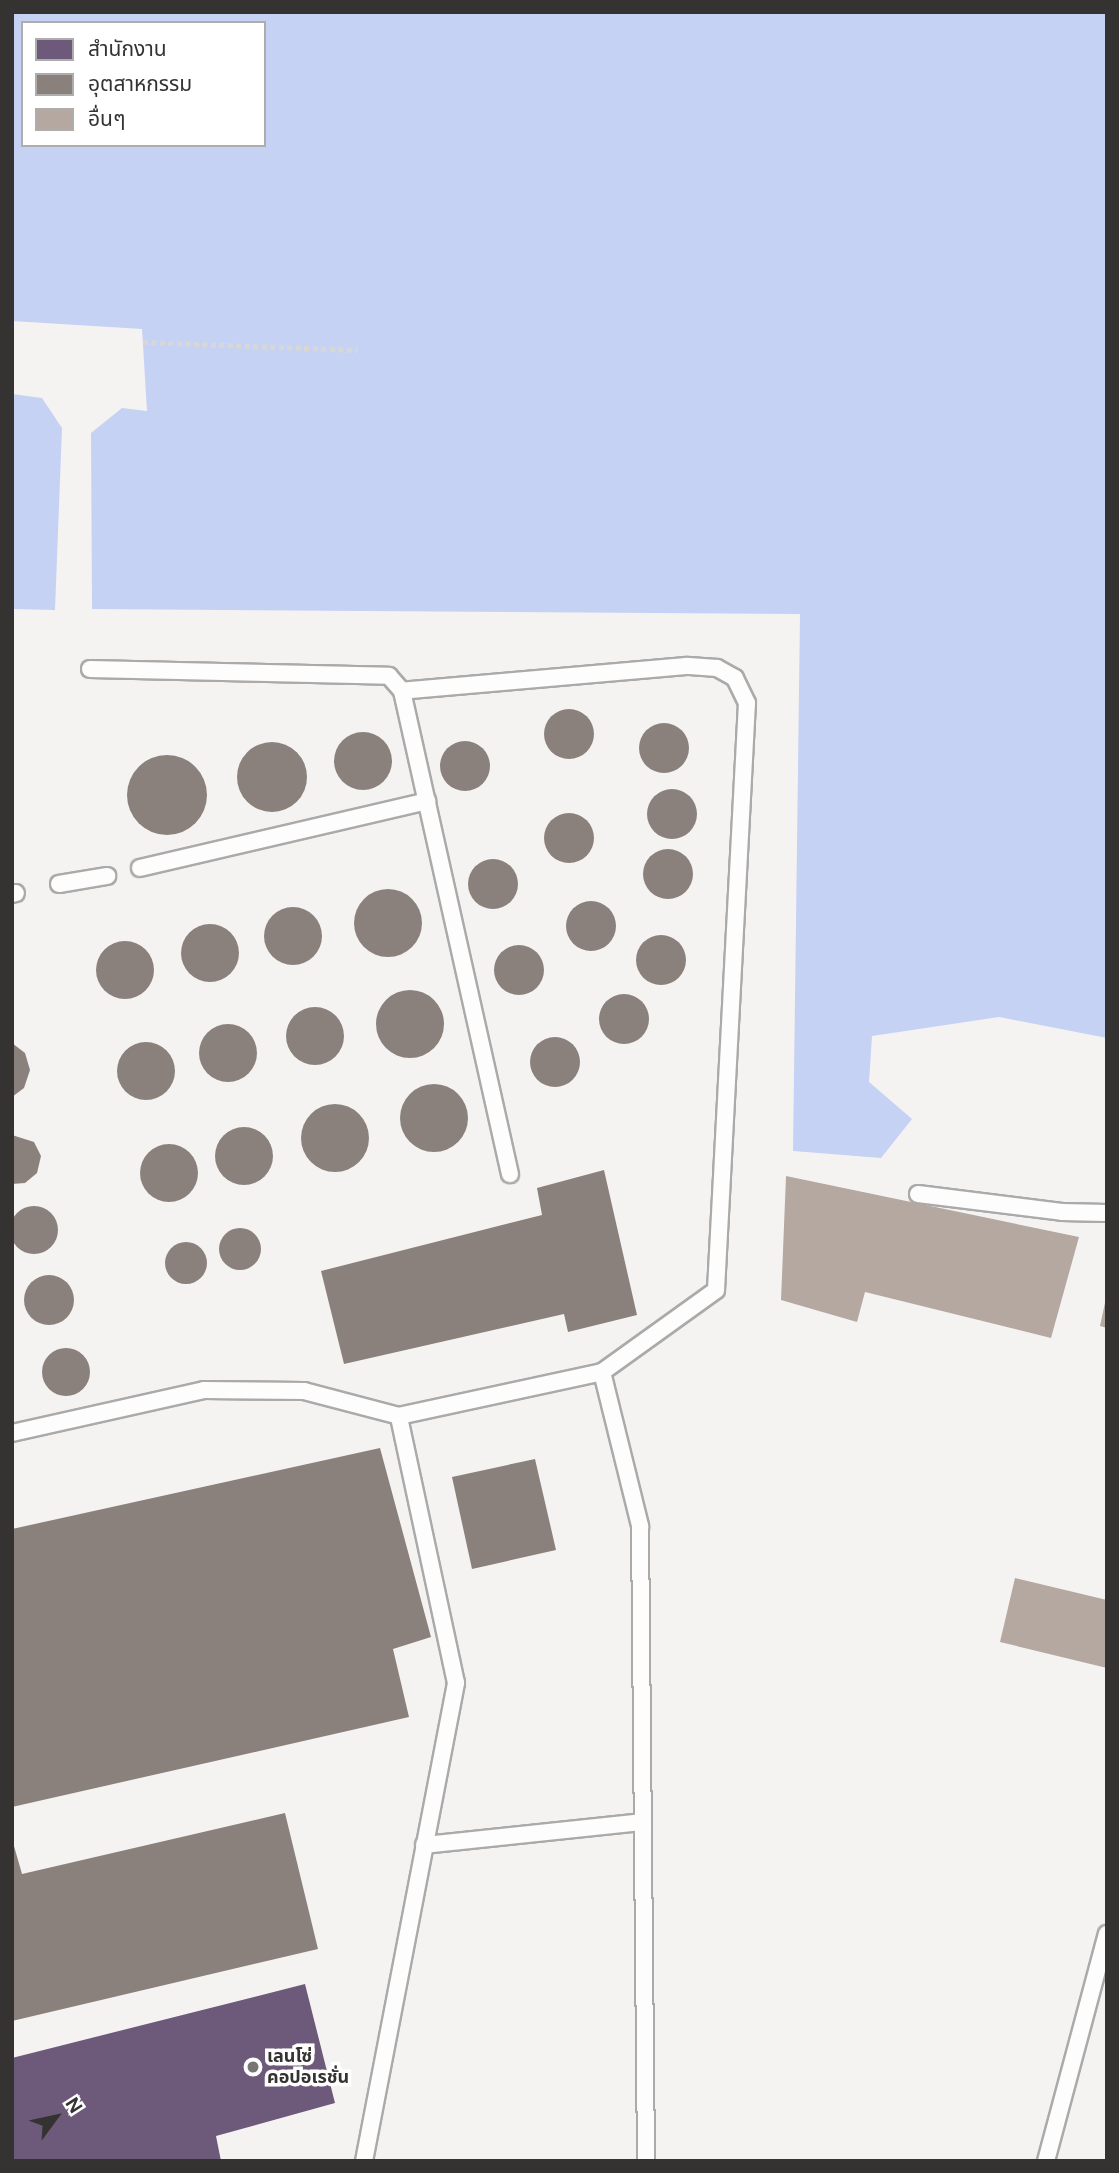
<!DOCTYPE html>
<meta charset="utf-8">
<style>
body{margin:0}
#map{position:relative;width:1119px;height:2173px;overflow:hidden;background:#f5f3f2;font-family:"DM Sans","Noto Sans Thai",sans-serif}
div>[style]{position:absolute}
.water>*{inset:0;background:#c5d2f3}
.offices>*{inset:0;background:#6d597a}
.industry>*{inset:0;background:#8a817c}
.round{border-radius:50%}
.building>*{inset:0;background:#b4a8a1}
.path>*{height:4.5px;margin-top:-2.25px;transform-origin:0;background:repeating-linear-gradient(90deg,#d8d7d7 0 5px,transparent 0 8.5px)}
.roads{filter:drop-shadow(2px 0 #abaaa9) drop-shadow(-2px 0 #abaaa9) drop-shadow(0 2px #abaaa9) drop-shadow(0 -2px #abaaa9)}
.service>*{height:16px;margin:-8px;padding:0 8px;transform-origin:8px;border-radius:8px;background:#fefdfd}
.dots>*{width:19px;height:19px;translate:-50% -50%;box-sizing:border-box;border:4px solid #fff;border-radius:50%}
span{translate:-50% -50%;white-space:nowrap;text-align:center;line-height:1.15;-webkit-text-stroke:7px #fff;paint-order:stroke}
.poi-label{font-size:18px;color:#343332;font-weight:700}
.left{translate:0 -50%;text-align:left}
.frame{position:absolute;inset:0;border:14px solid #343332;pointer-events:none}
.legend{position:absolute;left:21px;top:21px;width:245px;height:126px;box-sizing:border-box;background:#fff;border:2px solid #aeadad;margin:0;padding:9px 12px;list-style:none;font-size:21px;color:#343332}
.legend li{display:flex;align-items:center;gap:14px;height:35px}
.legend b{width:35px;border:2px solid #aeadad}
.north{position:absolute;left:21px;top:2082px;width:70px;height:70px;-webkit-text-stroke:5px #fff;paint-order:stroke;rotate:57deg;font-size:19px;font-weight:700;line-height:28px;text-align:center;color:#343332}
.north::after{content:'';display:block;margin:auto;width:24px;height:32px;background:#343332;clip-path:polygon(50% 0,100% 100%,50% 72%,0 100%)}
</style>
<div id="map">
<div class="water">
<i style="clip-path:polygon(evenodd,12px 12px,1107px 12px,1107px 1038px,999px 1017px,872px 1036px,869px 1082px,912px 1119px,881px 1158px,793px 1151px,800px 614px,92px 609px,91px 433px,122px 408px,147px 411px,142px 329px,12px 321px,12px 12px,23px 23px,264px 23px,264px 145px,23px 145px,23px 23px)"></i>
<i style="clip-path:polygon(12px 394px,42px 398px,62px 428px,55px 610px,12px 609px)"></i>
</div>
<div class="offices">
<i style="clip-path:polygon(305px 1984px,335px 2103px,216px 2136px,221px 2161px,12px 2161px,12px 2058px)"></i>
</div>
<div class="industry">
<i class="round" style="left:544px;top:709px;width:50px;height:50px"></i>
<i class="round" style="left:639px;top:723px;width:50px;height:50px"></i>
<i class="round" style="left:334px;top:732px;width:58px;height:58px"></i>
<i class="round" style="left:440px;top:741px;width:50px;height:50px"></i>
<i class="round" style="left:237px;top:742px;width:70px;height:70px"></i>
<i class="round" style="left:127px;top:755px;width:80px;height:80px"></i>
<i class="round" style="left:647px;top:789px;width:50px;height:50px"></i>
<i class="round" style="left:544px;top:813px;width:50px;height:50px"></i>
<i class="round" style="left:643px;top:849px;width:50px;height:50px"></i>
<i class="round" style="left:468px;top:859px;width:50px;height:50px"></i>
<i class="round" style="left:354px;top:889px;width:68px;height:68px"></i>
<i class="round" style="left:566px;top:901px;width:50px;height:50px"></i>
<i class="round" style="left:264px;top:907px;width:58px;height:58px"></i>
<i class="round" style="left:181px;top:924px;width:58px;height:58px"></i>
<i class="round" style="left:636px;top:935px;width:50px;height:50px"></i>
<i class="round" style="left:96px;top:941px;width:58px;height:58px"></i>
<i class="round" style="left:494px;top:945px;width:50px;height:50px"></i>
<i class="round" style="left:376px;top:990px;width:68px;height:68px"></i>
<i class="round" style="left:599px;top:994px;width:50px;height:50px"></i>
<i class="round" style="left:286px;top:1007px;width:58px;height:58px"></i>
<i class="round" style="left:199px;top:1024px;width:58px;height:58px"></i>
<i class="round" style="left:530px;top:1037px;width:50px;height:50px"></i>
<i class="round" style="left:117px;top:1042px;width:58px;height:58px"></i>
<i style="clip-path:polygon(12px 1043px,25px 1053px,30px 1070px,24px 1088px,12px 1097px)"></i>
<i class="round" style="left:400px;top:1084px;width:68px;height:68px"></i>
<i class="round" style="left:301px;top:1104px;width:68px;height:68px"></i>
<i class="round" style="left:215px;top:1127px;width:58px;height:58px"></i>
<i style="clip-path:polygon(12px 1135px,34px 1142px,41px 1156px,37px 1173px,25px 1183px,12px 1184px)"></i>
<i class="round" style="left:140px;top:1144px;width:58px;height:58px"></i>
<i style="clip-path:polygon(604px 1170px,637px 1315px,568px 1332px,564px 1314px,344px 1364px,321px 1271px,542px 1215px,537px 1188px)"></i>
<i class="round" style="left:10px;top:1206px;width:48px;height:48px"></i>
<i class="round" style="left:219px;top:1228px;width:42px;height:42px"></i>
<i class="round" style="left:165px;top:1242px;width:42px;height:42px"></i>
<i class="round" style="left:24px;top:1275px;width:50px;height:50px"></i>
<i class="round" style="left:42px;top:1348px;width:48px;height:48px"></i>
<i style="clip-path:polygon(380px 1448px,431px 1637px,393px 1649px,409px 1717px,12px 1807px,12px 1529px)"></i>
<i style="clip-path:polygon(535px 1459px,556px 1550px,472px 1569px,452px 1477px)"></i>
<i style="clip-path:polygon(285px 1813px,318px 1949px,12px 2021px,12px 1839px,22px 1874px)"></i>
</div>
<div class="building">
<i style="clip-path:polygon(786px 1176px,1079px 1237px,1051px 1338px,865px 1292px,857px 1322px,781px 1300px)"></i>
<i style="clip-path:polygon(1106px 1298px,1107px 1298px,1107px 1328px,1100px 1326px)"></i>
<i style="clip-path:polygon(1015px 1578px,1107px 1600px,1107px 1668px,1000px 1642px)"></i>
</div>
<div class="path">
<i style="left:143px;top:342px;width:215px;rotate:2.1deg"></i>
</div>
<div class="roads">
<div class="service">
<i style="left:90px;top:669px;width:299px;rotate:1.3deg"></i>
<i style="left:389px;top:676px;width:20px;rotate:49deg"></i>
<i style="left:402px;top:691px;width:495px;rotate:77.4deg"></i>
<i style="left:140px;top:868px;width:295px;rotate:-13.1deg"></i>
<i style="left:59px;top:884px;width:49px;rotate:-9.5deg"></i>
<i style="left:12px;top:894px;width:4px;rotate:-14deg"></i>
<i style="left:918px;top:1194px;width:145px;rotate:7.1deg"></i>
<i style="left:1062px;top:1212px;width:45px;rotate:1.3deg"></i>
<i style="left:602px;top:1372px;width:159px;rotate:76.1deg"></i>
<i style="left:640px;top:1526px;width:635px;rotate:89.46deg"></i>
<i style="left:12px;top:1433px;width:197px;rotate:-12.6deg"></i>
<i style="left:204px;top:1390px;width:100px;rotate:0.6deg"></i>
<i style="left:304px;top:1391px;width:98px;rotate:14.7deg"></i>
<i style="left:424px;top:1845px;width:220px;rotate:-6deg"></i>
<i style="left:364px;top:2161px;width:487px;rotate:-79.1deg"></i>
<i style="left:456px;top:1683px;width:273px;rotate:-102.1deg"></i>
<i style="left:399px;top:1416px;width:208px;rotate:-12.2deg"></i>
<i style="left:602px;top:1372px;width:140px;rotate:-35.7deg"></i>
<i style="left:716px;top:1290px;width:588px;rotate:-86.98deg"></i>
<i style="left:747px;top:703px;width:28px;rotate:-116deg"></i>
<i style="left:735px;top:678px;width:21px;rotate:-151deg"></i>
<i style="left:717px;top:668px;width:31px;rotate:-176deg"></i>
<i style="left:686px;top:666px;width:285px;rotate:175deg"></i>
<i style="left:1046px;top:2161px;width:235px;rotate:-75deg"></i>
</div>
</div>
<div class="dots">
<i style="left:253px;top:2067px;background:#787675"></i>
</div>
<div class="poi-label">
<span class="left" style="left:267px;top:2067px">เลนโซ่<br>คอปอเรชั่น</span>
</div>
<div class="frame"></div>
<ul class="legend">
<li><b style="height:19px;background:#6d597a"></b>สำนักงาน</li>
<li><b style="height:19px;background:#8a817c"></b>อุตสาหกรรม</li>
<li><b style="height:19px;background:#b4a8a1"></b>อื่นๆ</li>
</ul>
<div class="north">N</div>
</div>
